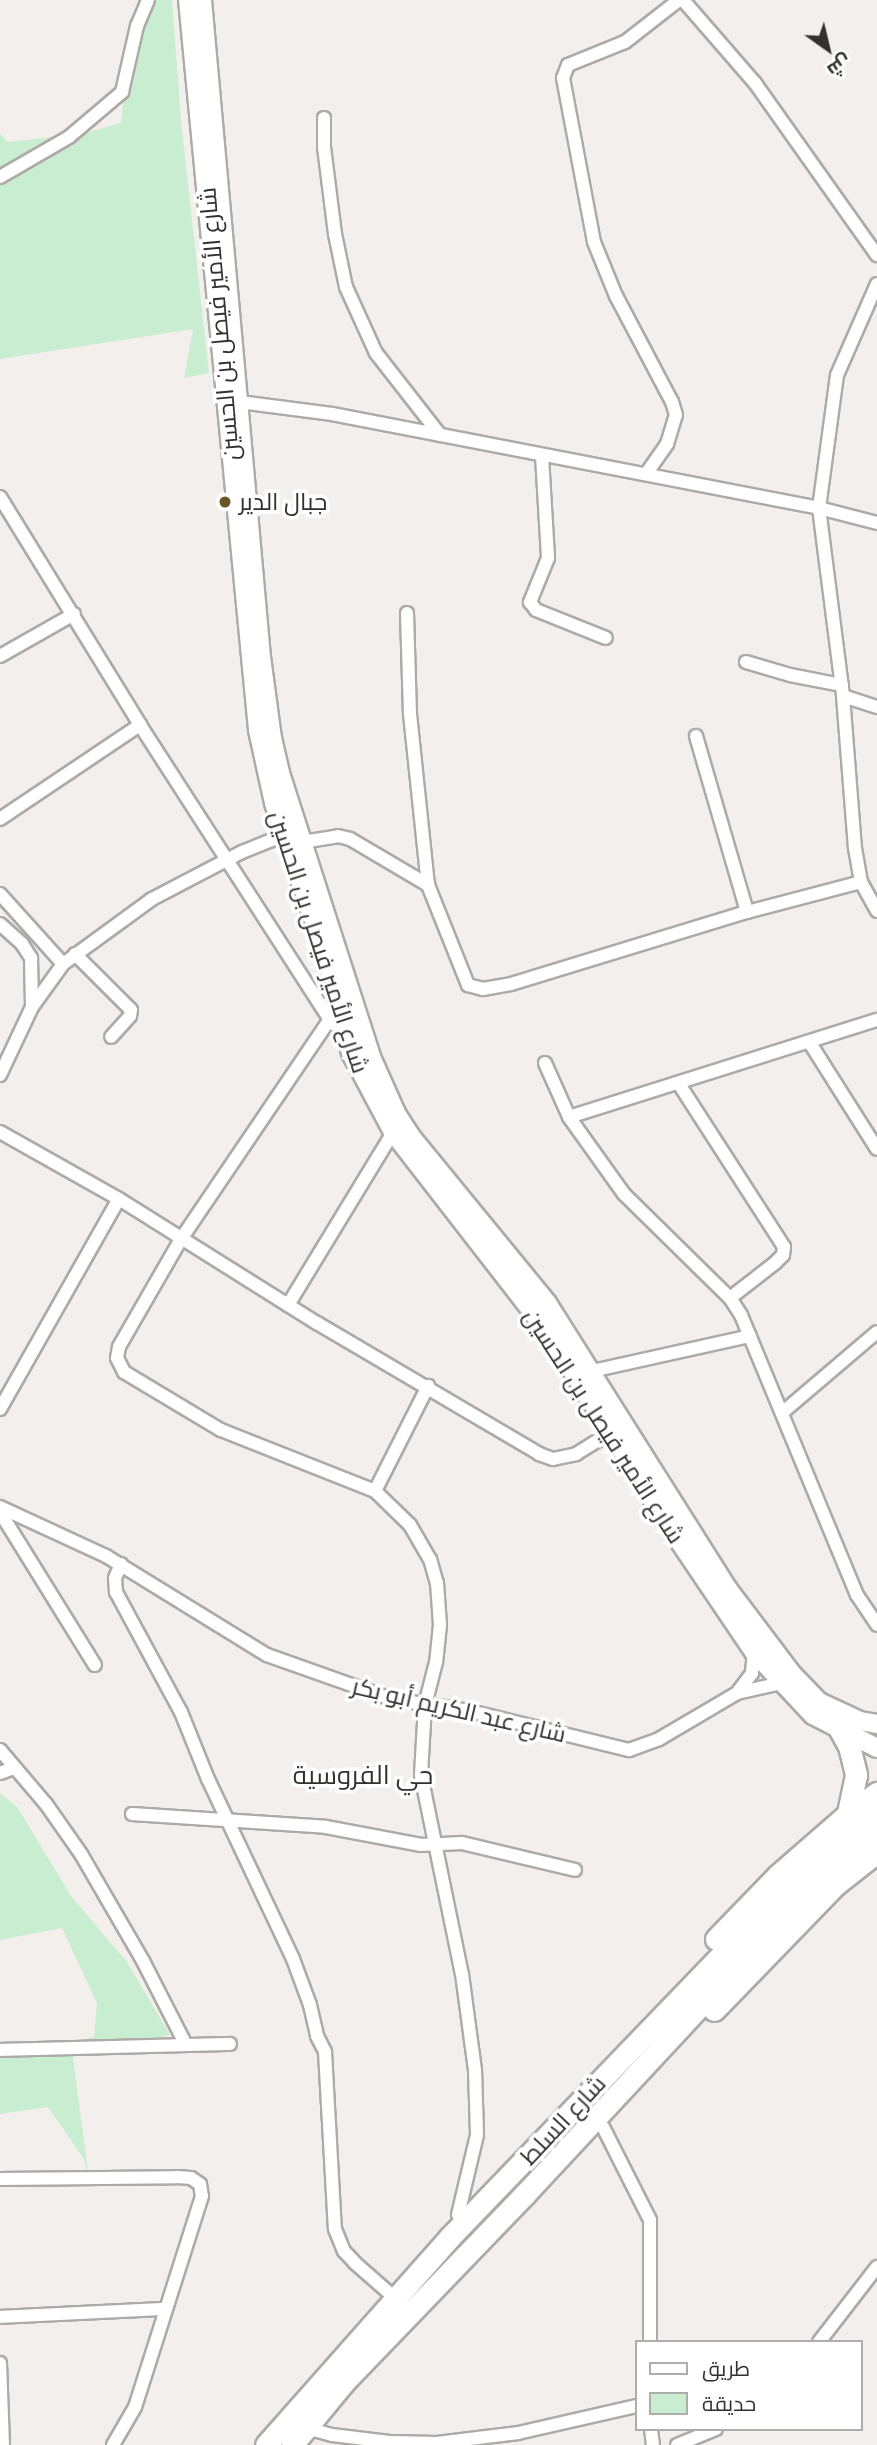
<!DOCTYPE html>
<meta charset="utf-8">
<style>
body{margin:0}
#map{position:relative;width:877px;height:2445px;overflow:hidden;background:#f3efec;font-family:Ubuntu,Cairo,sans-serif}
div>[style]{position:absolute}
.green>*{inset:0;background:#c9edd0}
.roads{filter:drop-shadow(2px 0 #adaaa7) drop-shadow(-2px 0 #adaaa7) drop-shadow(0 2px #adaaa7) drop-shadow(0 -2px #adaaa7)}
.street>*{height:12px;margin:-6px;padding:0 6px;transform-origin:6px;border-radius:6px;background:#fff}
.secondary>*{height:18px;margin:-9px;padding:0 9px;transform-origin:9px;border-radius:9px;background:#fff}
.primary>*{height:21px;margin:-10.5px;padding:0 10.5px;transform-origin:10.5px;border-radius:10.5px;background:#fff}
.dots>*{width:19px;height:19px;translate:-50% -50%;box-sizing:border-box;border:4px solid #fff;border-radius:50%}
span{translate:-50% -50%;white-space:nowrap;text-align:center;line-height:1.15;-webkit-text-stroke:7px #fff;paint-order:stroke}
.street-label{font-size:24px;color:#333130}
.poi-label{font-size:24px;color:#333130}
.left{translate:0 -50%;text-align:left}
.neighbourhood-label{font-size:26px;color:#333130}
.legend{position:absolute;left:635px;top:2340px;width:228px;height:91px;box-sizing:border-box;background:#fff;border:2px solid #adadac;margin:0;padding:9px 12px;list-style:none;font-size:21px;color:#333130}
.legend li{display:flex;align-items:center;gap:14px;height:35px}
.legend b{width:35px;border:2px solid #adadac}
.north{position:absolute;left:793px;top:14px;width:70px;height:70px;-webkit-text-stroke:5px #fff;paint-order:stroke;rotate:146deg;font-size:19px;font-weight:700;line-height:28px;text-align:center;color:#333130}
.north::after{content:'';display:block;margin:auto;width:24px;height:32px;background:#333130;clip-path:polygon(50% 0,100% 100%,50% 72%,0 100%)}
</style>
<div id="map">
<div class="green">
<i style="clip-path:polygon(146px 0,172px 0,181px 121px,209px 373px,184px 378px,193px 329px,0 359px,0 134px,8px 142px,81px 134px,121px 123px,128px 59px)"></i>
<i style="clip-path:polygon(0 1793px,17px 1807px,71px 1896px,127px 1962px,170px 2035px,73px 2057px,89px 2180px,84px 2159px,48px 2107px,0 2114px,0 2059px,94px 2037px,97px 2003px,62px 1928px,0 1940px)"></i>
</div>
<div class="roads">
<div class="street">
<i style="left:683px;top:0;width:110px;rotate:49.1deg"></i>
<i style="left:755px;top:83px;width:211px;rotate:54.7deg"></i>
<i style="left:324px;top:118px;width:29px;rotate:90deg"></i>
<i style="left:324px;top:147px;width:88px;rotate:82.8deg"></i>
<i style="left:335px;top:234px;width:54px;rotate:78.3deg"></i>
<i style="left:346px;top:287px;width:72px;rotate:65.6deg"></i>
<i style="left:376px;top:353px;width:104px;rotate:52deg"></i>
<i style="left:0;top:177px;width:80px;rotate:-30.1deg"></i>
<i style="left:69px;top:137px;width:70px;rotate:-40.3deg"></i>
<i style="left:122px;top:92px;width:68px;rotate:-77.2deg"></i>
<i style="left:137px;top:26px;width:28px;rotate:-67deg"></i>
<i style="left:877px;top:284px;width:99px;rotate:113.7deg"></i>
<i style="left:837px;top:375px;width:134px;rotate:97.7deg"></i>
<i style="left:819px;top:508px;width:60px;rotate:14.5deg"></i>
<i style="left:232px;top:401px;width:101px;rotate:7.4deg"></i>
<i style="left:332px;top:414px;width:496px;rotate:10.9deg"></i>
<i style="left:819px;top:508px;width:190px;rotate:82.7deg"></i>
<i style="left:843px;top:696px;width:152px;rotate:85.5deg"></i>
<i style="left:855px;top:848px;width:35px;rotate:80deg"></i>
<i style="left:861px;top:882px;width:33px;rotate:61deg"></i>
<i style="left:542px;top:456px;width:102px;rotate:86.6deg"></i>
<i style="left:548px;top:558px;width:48px;rotate:112.2deg"></i>
<i style="left:530px;top:602px;width:10px;rotate:53deg"></i>
<i style="left:536px;top:610px;width:75px;rotate:21.8deg"></i>
<i style="left:646px;top:474px;width:37px;rotate:-55deg"></i>
<i style="left:667px;top:444px;width:30px;rotate:-73deg"></i>
<i style="left:676px;top:415px;width:14px;rotate:-107deg"></i>
<i style="left:672px;top:402px;width:120px;rotate:-117.8deg"></i>
<i style="left:616px;top:296px;width:58px;rotate:-112.2deg"></i>
<i style="left:594px;top:242px;width:167px;rotate:-100.7deg"></i>
<i style="left:563px;top:78px;width:14px;rotate:-69deg"></i>
<i style="left:568px;top:65px;width:61px;rotate:-22deg"></i>
<i style="left:625px;top:42px;width:68px;rotate:-37.9deg"></i>
<i style="left:0;top:497px;width:268px;rotate:58.4deg"></i>
<i style="left:140px;top:725px;width:356px;rotate:57.2deg"></i>
<i style="left:407px;top:613px;width:101px;rotate:88.3deg"></i>
<i style="left:410px;top:714px;width:172px;rotate:84deg"></i>
<i style="left:428px;top:885px;width:108px;rotate:68.2deg"></i>
<i style="left:468px;top:985px;width:16px;rotate:15deg"></i>
<i style="left:483px;top:989px;width:28px;rotate:-10deg"></i>
<i style="left:511px;top:984px;width:247px;rotate:-17deg"></i>
<i style="left:747px;top:912px;width:118px;rotate:-14.7deg"></i>
<i style="left:0;top:656px;width:85px;rotate:-29.6deg"></i>
<i style="left:746px;top:662px;width:46px;rotate:16.5deg"></i>
<i style="left:790px;top:675px;width:53px;rotate:10.9deg"></i>
<i style="left:843px;top:696px;width:36px;rotate:18deg"></i>
<i style="left:696px;top:736px;width:183px;rotate:73.8deg"></i>
<i style="left:0;top:819px;width:169px;rotate:-33.9deg"></i>
<i style="left:302px;top:842px;width:36px;rotate:-9deg"></i>
<i style="left:338px;top:836px;width:12px;rotate:14deg"></i>
<i style="left:350px;top:839px;width:91px;rotate:30.5deg"></i>
<i style="left:0;top:894px;width:94px;rotate:48deg"></i>
<i style="left:63px;top:964px;width:110px;rotate:-36.1deg"></i>
<i style="left:152px;top:899px;width:102px;rotate:-27.6deg"></i>
<i style="left:242px;top:852px;width:45px;rotate:-22deg"></i>
<i style="left:0;top:924px;width:30px;rotate:42deg"></i>
<i style="left:22px;top:944px;width:17px;rotate:57deg"></i>
<i style="left:31px;top:958px;width:49px;rotate:88.8deg"></i>
<i style="left:75px;top:954px;width:79px;rotate:45deg"></i>
<i style="left:131px;top:1010px;width:6px;rotate:99deg"></i>
<i style="left:130px;top:1016px;width:28px;rotate:132deg"></i>
<i style="left:330px;top:1019px;width:266px;rotate:124.1deg"></i>
<i style="left:181px;top:1239px;width:125px;rotate:119.9deg"></i>
<i style="left:119px;top:1347px;width:11px;rotate:100deg"></i>
<i style="left:117px;top:1358px;width:16px;rotate:63deg"></i>
<i style="left:124px;top:1372px;width:113px;rotate:30.9deg"></i>
<i style="left:221px;top:1430px;width:166px;rotate:21.6deg"></i>
<i style="left:375px;top:1491px;width:49px;rotate:44.2deg"></i>
<i style="left:410px;top:1525px;width:39px;rotate:60deg"></i>
<i style="left:430px;top:1559px;width:25px;rotate:74deg"></i>
<i style="left:437px;top:1583px;width:42px;rotate:85.9deg"></i>
<i style="left:440px;top:1625px;width:37px;rotate:96deg"></i>
<i style="left:436px;top:1662px;width:44px;rotate:104.3deg"></i>
<i style="left:425px;top:1705px;width:70px;rotate:93.3deg"></i>
<i style="left:421px;top:1775px;width:203px;rotate:78.4deg"></i>
<i style="left:462px;top:1974px;width:97px;rotate:82.3deg"></i>
<i style="left:475px;top:2070px;width:65px;rotate:88.2deg"></i>
<i style="left:477px;top:2135px;width:82px;rotate:103.4deg"></i>
<i style="left:810px;top:1043px;width:125px;rotate:57.7deg"></i>
<i style="left:545px;top:1063px;width:59px;rotate:66deg"></i>
<i style="left:569px;top:1117px;width:95px;rotate:54.5deg"></i>
<i style="left:624px;top:1194px;width:148px;rotate:44.5deg"></i>
<i style="left:730px;top:1298px;width:20px;rotate:57deg"></i>
<i style="left:741px;top:1315px;width:303px;rotate:67.5deg"></i>
<i style="left:857px;top:1595px;width:36px;rotate:56deg"></i>
<i style="left:0;top:1075px;width:75px;rotate:-64.8deg"></i>
<i style="left:32px;top:1007px;width:53px;rotate:-54.2deg"></i>
<i style="left:679px;top:1084px;width:194px;rotate:57.2deg"></i>
<i style="left:784px;top:1247px;width:8px;rotate:97deg"></i>
<i style="left:783px;top:1255px;width:11px;rotate:135deg"></i>
<i style="left:775px;top:1263px;width:57px;rotate:142.1deg"></i>
<i style="left:569px;top:1117px;width:323px;rotate:-17.5deg"></i>
<i style="left:0;top:1132px;width:137px;rotate:29.4deg"></i>
<i style="left:119px;top:1199px;width:234px;rotate:32.1deg"></i>
<i style="left:317px;top:1323px;width:258px;rotate:30.5deg"></i>
<i style="left:539px;top:1454px;width:15px;rotate:20deg"></i>
<i style="left:553px;top:1459px;width:24px;rotate:-12deg"></i>
<i style="left:576px;top:1454px;width:40px;rotate:-32deg"></i>
<i style="left:288px;top:1305px;width:202px;rotate:-58.7deg"></i>
<i style="left:583px;top:1373px;width:171px;rotate:-12.5deg"></i>
<i style="left:0;top:1409px;width:241px;rotate:-60.5deg"></i>
<i style="left:783px;top:1412px;width:123px;rotate:-40.4deg"></i>
<i style="left:375px;top:1491px;width:118px;rotate:-63.2deg"></i>
<i style="left:0;top:1507px;width:117px;rotate:24.8deg"></i>
<i style="left:106px;top:1556px;width:189px;rotate:31.6deg"></i>
<i style="left:267px;top:1655px;width:132px;rotate:19.5deg"></i>
<i style="left:391px;top:1699px;width:80px;rotate:8.6deg"></i>
<i style="left:470px;top:1711px;width:164px;rotate:13.8deg"></i>
<i style="left:629px;top:1750px;width:32px;rotate:-20deg"></i>
<i style="left:659px;top:1739px;width:91px;rotate:-30.5deg"></i>
<i style="left:737px;top:1693px;width:45px;rotate:-12.8deg"></i>
<i style="left:0;top:1512px;width:180px;rotate:58.2deg"></i>
<i style="left:121px;top:1564px;width:15px;rotate:113deg"></i>
<i style="left:115px;top:1578px;width:14px;rotate:86deg"></i>
<i style="left:116px;top:1592px;width:136px;rotate:61.6deg"></i>
<i style="left:181px;top:1712px;width:72px;rotate:68.1deg"></i>
<i style="left:208px;top:1779px;width:199px;rotate:64.7deg"></i>
<i style="left:293px;top:1959px;width:49px;rotate:69.7deg"></i>
<i style="left:310px;top:2005px;width:32px;rotate:77deg"></i>
<i style="left:317px;top:2036px;width:18px;rotate:63deg"></i>
<i style="left:325px;top:2052px;width:177px;rotate:86.8deg"></i>
<i style="left:335px;top:2229px;width:24px;rotate:68deg"></i>
<i style="left:344px;top:2251px;width:16px;rotate:47deg"></i>
<i style="left:355px;top:2263px;width:55px;rotate:41.3deg"></i>
<i style="left:737px;top:1693px;width:25px;rotate:-53deg"></i>
<i style="left:752px;top:1673px;width:21px;rotate:-85deg"></i>
<i style="left:0;top:1750px;width:71px;rotate:49.6deg"></i>
<i style="left:46px;top:1804px;width:61px;rotate:55deg"></i>
<i style="left:81px;top:1854px;width:124px;rotate:59.9deg"></i>
<i style="left:143px;top:1961px;width:92px;rotate:62.9deg"></i>
<i style="left:0;top:1773px;width:15px;rotate:-20deg"></i>
<i style="left:132px;top:1814px;width:194px;rotate:3.8deg"></i>
<i style="left:326px;top:1827px;width:97px;rotate:10.7deg"></i>
<i style="left:421px;top:1845px;width:41px;rotate:-2.8deg"></i>
<i style="left:462px;top:1843px;width:116px;rotate:13.4deg"></i>
<i style="left:0;top:2050px;width:230px;rotate:-1.5deg"></i>
<i style="left:603px;top:2127px;width:104px;rotate:63.2deg"></i>
<i style="left:650px;top:2220px;width:122px;rotate:90deg"></i>
<i style="left:0;top:2179px;width:177px;rotate:-0.6deg"></i>
<i style="left:177px;top:2177px;width:14px;rotate:4deg"></i>
<i style="left:191px;top:2178px;width:11px;rotate:34deg"></i>
<i style="left:200px;top:2184px;width:12px;rotate:81deg"></i>
<i style="left:202px;top:2196px;width:221px;rotate:107.6deg"></i>
<i style="left:135px;top:2407px;width:44px;rotate:120.1deg"></i>
<i style="left:0;top:2317px;width:166px;rotate:-2.8deg"></i>
<i style="left:819px;top:2342px;width:95px;rotate:-52.3deg"></i>
<i style="left:0;top:2363px;width:82px;rotate:87.9deg"></i>
<i style="left:306px;top:2428px;width:27px;rotate:15deg"></i>
<i style="left:332px;top:2435px;width:58px;rotate:6.9deg"></i>
<i style="left:390px;top:2442px;width:47px;rotate:1.2deg"></i>
<i style="left:437px;top:2443px;width:82px;rotate:-7deg"></i>
<i style="left:518px;top:2433px;width:122px;rotate:-12.8deg"></i>
<i style="left:651px;top:2429px;width:16px;rotate:83deg"></i>
<i style="left:677px;top:2445px;width:42px;rotate:-22.3deg"></i>
</div>
<div class="secondary">
<i style="left:188px;top:0;width:733px;rotate:84.52deg"></i>
<i style="left:258px;top:730px;width:75px;rotate:77.6deg"></i>
<i style="left:274px;top:803px;width:165px;rotate:71.2deg"></i>
<i style="left:327px;top:959px;width:97px;rotate:75.7deg"></i>
<i style="left:351px;top:1053px;width:89px;rotate:62deg"></i>
<i style="left:393px;top:1132px;width:258px;rotate:52.2deg"></i>
<i style="left:551px;top:1336px;width:216px;rotate:58.2deg"></i>
<i style="left:665px;top:1520px;width:159px;rotate:56deg"></i>
<i style="left:754px;top:1652px;width:86px;rotate:46.9deg"></i>
<i style="left:813px;top:1715px;width:72px;rotate:27.3deg"></i>
<i style="left:202px;top:0;width:660px;rotate:84.87deg"></i>
<i style="left:261px;top:657px;width:82px;rotate:82.3deg"></i>
<i style="left:272px;top:738px;width:36px;rotate:77deg"></i>
<i style="left:280px;top:773px;width:298px;rotate:72.2deg"></i>
<i style="left:371px;top:1057px;width:64px;rotate:65.9deg"></i>
<i style="left:397px;top:1115px;width:27px;rotate:57deg"></i>
<i style="left:412px;top:1138px;width:213px;rotate:50.7deg"></i>
<i style="left:547px;top:1303px;width:337px;rotate:57.7deg"></i>
<i style="left:727px;top:1588px;width:108px;rotate:52.9deg"></i>
<i style="left:792px;top:1674px;width:39px;rotate:46deg"></i>
<i style="left:819px;top:1702px;width:45px;rotate:24.9deg"></i>
<i style="left:860px;top:1721px;width:17px;rotate:10deg"></i>
</div>
<div class="primary">
<i style="left:840px;top:1730px;width:18px;rotate:61deg"></i>
<i style="left:849px;top:1746px;width:30px;rotate:76deg"></i>
<i style="left:856px;top:1775px;width:40px;rotate:102deg"></i>
<i style="left:716px;top:1939px;width:88px;rotate:-45.9deg"></i>
<i style="left:777px;top:1876px;width:94px;rotate:-41.1deg"></i>
<i style="left:848px;top:1814px;width:36px;rotate:-36deg"></i>
<i style="left:714px;top:2010px;width:174px;rotate:-45.9deg"></i>
<i style="left:835px;top:1885px;width:53px;rotate:-38.2deg"></i>
<i style="left:266px;top:2445px;width:278px;rotate:-48.5deg"></i>
<i style="left:450px;top:2237px;width:463px;rotate:-46.1deg"></i>
<i style="left:771px;top:1903px;width:83px;rotate:-43.5deg"></i>
<i style="left:831px;top:1846px;width:57px;rotate:-36.5deg"></i>
<i style="left:292px;top:2445px;width:82px;rotate:-50.5deg"></i>
<i style="left:344px;top:2382px;width:261px;rotate:-46.1deg"></i>
<i style="left:525px;top:2194px;width:384px;rotate:-47.1deg"></i>
<i style="left:786px;top:1913px;width:81px;rotate:-44deg"></i>
<i style="left:844px;top:1857px;width:41px;rotate:-37.1deg"></i>
</div>
</div>
<div class="dots">
<i style="left:225px;top:502px;background:#685523"></i>
</div>
<div class="street-label">
<span style="left:219px;top:324px;rotate:-95deg">شارع الأمير فيصل بن الحسين</span>
<span style="left:319px;top:942px;rotate:72deg">شارع الأمير فيصل بن الحسين</span>
<span style="left:604px;top:1426px;rotate:57deg">شارع الأمير فيصل بن الحسين</span>
<span style="left:459px;top:1710px;rotate:13deg">شارع عبد الكريم أبو بكر</span>
<span style="left:563px;top:2120px;rotate:-47deg">شارع السلط</span>
</div>
<div class="poi-label">
<span class="left" style="left:239px;top:502px">جبال الدير</span>
</div>
<div class="neighbourhood-label">
<span style="left:363px;top:1775px">حي الفروسية</span>
</div>
<ul class="legend">
<li><b style="height:9px;background:#fff"></b>طريق</li>
<li><b style="height:19px;background:#c9edd0"></b>حديقة</li>
</ul>
<div class="north">ش</div>
</div>
